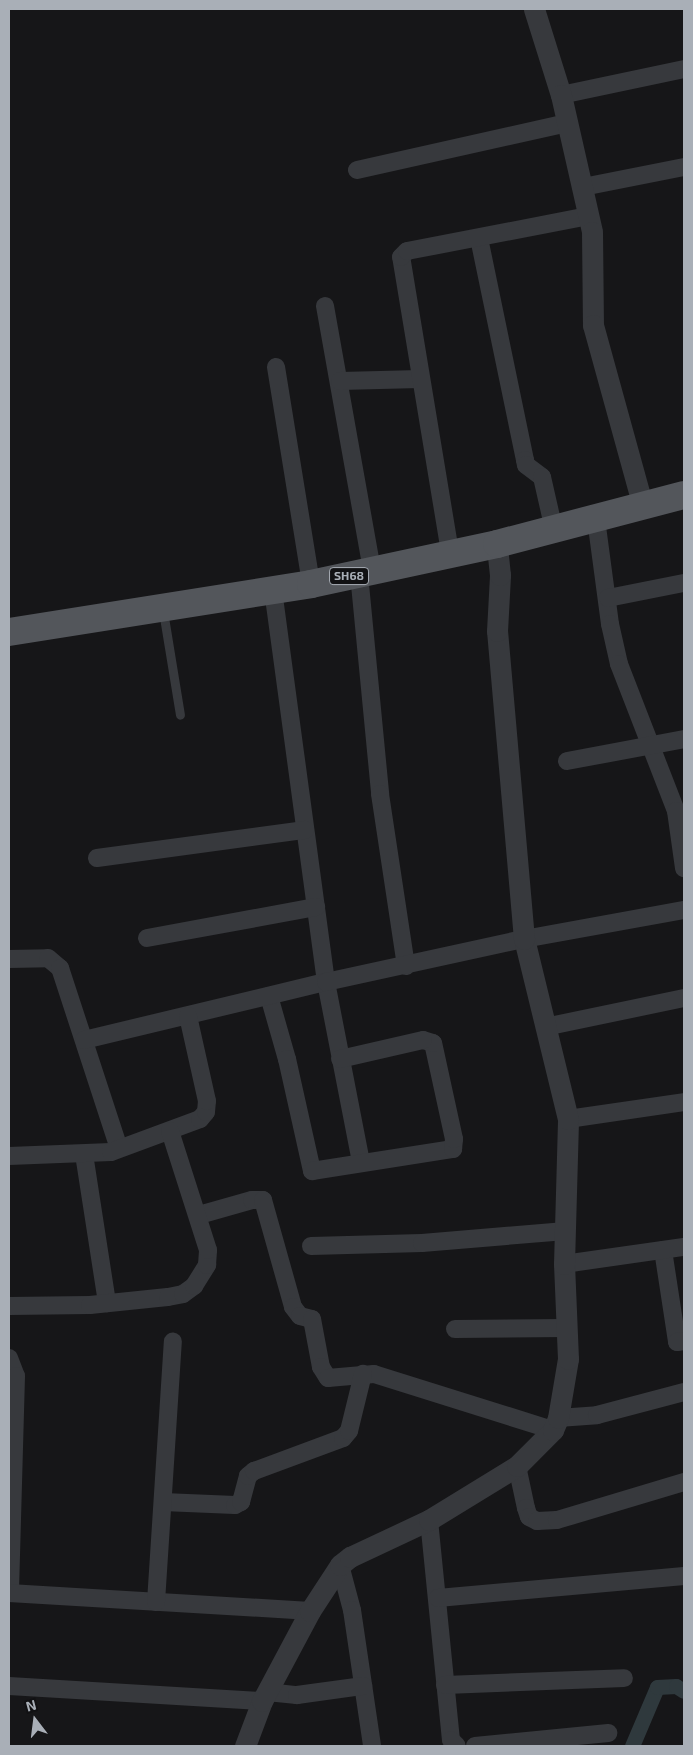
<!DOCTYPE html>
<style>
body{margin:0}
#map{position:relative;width:693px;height:1755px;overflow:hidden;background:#161618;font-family:"Exo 2",sans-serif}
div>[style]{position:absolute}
.canal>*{height:15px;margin:-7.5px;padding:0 7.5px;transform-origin:7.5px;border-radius:7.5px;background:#2f393d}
.service>*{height:9px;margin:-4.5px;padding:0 4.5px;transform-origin:4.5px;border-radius:4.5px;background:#37393d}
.minor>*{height:18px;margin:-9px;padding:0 9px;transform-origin:9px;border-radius:9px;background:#37393d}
.tertiary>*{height:21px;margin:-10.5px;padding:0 10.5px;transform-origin:10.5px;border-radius:10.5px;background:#37393d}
.primary>*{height:28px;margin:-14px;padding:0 14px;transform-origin:14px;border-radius:14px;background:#53565b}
span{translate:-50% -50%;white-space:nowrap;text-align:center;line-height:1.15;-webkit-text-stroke:5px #111113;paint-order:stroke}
.shield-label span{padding:1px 4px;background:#111113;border:1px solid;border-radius:4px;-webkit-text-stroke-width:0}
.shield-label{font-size:12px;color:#a9afb7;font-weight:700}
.frame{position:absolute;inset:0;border:10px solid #a9afb7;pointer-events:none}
.north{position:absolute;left:10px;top:1695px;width:50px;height:50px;-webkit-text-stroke:4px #111113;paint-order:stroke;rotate:345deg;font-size:14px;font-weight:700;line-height:20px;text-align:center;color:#a9afb7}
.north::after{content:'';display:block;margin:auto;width:18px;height:22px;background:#a9afb7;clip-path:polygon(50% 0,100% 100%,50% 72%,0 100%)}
</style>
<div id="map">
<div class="canal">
<i style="left:632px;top:1746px;width:64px;rotate:-67deg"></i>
<i style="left:657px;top:1687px;width:19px;rotate:-3deg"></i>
<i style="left:676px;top:1686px;width:9px;rotate:32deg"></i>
</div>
<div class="service">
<i style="left:163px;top:611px;width:105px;rotate:80.7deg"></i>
</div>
<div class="minor">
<i style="left:561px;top:95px;width:126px;rotate:-11.9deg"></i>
<i style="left:357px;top:170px;width:216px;rotate:-12.6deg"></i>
<i style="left:583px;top:187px;width:103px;rotate:-11.2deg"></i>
<i style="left:479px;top:238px;width:227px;rotate:78.3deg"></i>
<i style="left:525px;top:460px;width:5px;rotate:79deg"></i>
<i style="left:526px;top:465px;width:20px;rotate:37deg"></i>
<i style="left:542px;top:477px;width:54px;rotate:77.2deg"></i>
<i style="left:325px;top:306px;width:269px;rotate:79.9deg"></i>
<i style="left:276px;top:367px;width:220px;rotate:80.8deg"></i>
<i style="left:340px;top:381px;width:80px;rotate:-1.4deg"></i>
<i style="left:596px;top:519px;width:106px;rotate:82.4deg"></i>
<i style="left:610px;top:624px;width:41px;rotate:77.3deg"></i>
<i style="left:619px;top:664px;width:158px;rotate:68.8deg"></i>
<i style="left:676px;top:811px;width:58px;rotate:82deg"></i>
<i style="left:450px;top:552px;width:299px;rotate:-99.4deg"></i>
<i style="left:401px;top:257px;width:8px;rotate:-45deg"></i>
<i style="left:407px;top:251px;width:184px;rotate:-10.9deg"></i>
<i style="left:359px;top:574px;width:221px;rotate:84.5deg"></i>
<i style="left:380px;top:794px;width:174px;rotate:81.4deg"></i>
<i style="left:273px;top:590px;width:396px;rotate:82.3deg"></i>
<i style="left:326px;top:982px;width:183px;rotate:79deg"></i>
<i style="left:608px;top:598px;width:77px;rotate:-11.2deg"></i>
<i style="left:567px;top:761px;width:119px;rotate:-10.6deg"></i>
<i style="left:97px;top:858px;width:210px;rotate:-7.7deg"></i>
<i style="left:147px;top:938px;width:172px;rotate:-10.4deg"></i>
<i style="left:9px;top:959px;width:39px;rotate:-1deg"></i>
<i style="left:48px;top:958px;width:16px;rotate:40deg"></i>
<i style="left:60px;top:968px;width:189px;rotate:71.9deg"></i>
<i style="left:269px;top:996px;width:66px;rotate:74.1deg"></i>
<i style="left:287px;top:1059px;width:115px;rotate:77.4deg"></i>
<i style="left:312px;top:1171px;width:143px;rotate:-8.9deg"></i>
<i style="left:453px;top:1149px;width:10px;rotate:-84deg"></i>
<i style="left:454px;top:1139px;width:98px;rotate:-102.3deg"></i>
<i style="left:433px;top:1043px;width:10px;rotate:-163deg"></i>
<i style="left:423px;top:1040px;width:85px;rotate:167.1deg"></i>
<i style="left:545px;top:1027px;width:142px;rotate:-11.8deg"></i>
<i style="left:84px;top:1040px;width:249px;rotate:-13.5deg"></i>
<i style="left:326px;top:982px;width:203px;rotate:-12.3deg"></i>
<i style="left:524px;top:939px;width:163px;rotate:-10.3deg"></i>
<i style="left:568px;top:1119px;width:117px;rotate:-8.3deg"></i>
<i style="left:84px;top:1154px;width:151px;rotate:81.2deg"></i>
<i style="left:9px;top:1156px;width:102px;rotate:-2.2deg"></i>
<i style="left:111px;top:1152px;width:95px;rotate:-20.3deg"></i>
<i style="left:200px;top:1119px;width:9px;rotate:-49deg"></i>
<i style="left:206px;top:1112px;width:11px;rotate:-85deg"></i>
<i style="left:207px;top:1101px;width:87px;rotate:-102.6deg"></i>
<i style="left:199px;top:1215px;width:55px;rotate:-15.8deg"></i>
<i style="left:252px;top:1200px;width:11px"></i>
<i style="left:263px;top:1200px;width:111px;rotate:74.3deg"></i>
<i style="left:293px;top:1307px;width:11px;rotate:52deg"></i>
<i style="left:300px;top:1316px;width:12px;rotate:14deg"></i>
<i style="left:312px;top:1319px;width:49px;rotate:79.4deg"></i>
<i style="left:321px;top:1367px;width:13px;rotate:58deg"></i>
<i style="left:328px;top:1378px;width:46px;rotate:-5deg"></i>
<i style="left:374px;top:1374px;width:188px;rotate:17.4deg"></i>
<i style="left:311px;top:1246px;width:111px;rotate:-1.5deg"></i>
<i style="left:422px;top:1243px;width:144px;rotate:-4.8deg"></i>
<i style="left:663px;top:1250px;width:93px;rotate:81.3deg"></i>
<i style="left:677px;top:1342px;width:7px;rotate:-8deg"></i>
<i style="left:564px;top:1264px;width:121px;rotate:-8.1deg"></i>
<i style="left:9px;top:1306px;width:81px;rotate:-0.7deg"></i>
<i style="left:90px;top:1305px;width:78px;rotate:-5.9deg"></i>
<i style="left:168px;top:1297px;width:15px;rotate:-11deg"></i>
<i style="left:183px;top:1294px;width:14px;rotate:-36deg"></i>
<i style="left:194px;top:1286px;width:25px;rotate:-58deg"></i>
<i style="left:207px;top:1265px;width:15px;rotate:-86deg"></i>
<i style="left:208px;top:1250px;width:125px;rotate:-107.7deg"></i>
<i style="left:455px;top:1329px;width:112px;rotate:-0.5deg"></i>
<i style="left:9px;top:1358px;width:19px;rotate:69deg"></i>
<i style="left:16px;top:1376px;width:217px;rotate:91.6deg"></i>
<i style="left:558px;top:1418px;width:39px;rotate:-4deg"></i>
<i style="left:597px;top:1415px;width:90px;rotate:-14.8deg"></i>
<i style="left:517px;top:1466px;width:43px;rotate:77.9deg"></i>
<i style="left:526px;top:1508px;width:9px;rotate:72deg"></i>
<i style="left:529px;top:1517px;width:9px;rotate:27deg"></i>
<i style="left:537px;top:1521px;width:20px;rotate:-3deg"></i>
<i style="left:557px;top:1520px;width:133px;rotate:-16.7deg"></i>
<i style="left:163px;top:1502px;width:72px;rotate:2.4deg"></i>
<i style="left:235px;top:1505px;width:7px;rotate:-27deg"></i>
<i style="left:241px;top:1502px;width:27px;rotate:-75deg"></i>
<i style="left:248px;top:1476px;width:8px;rotate:-40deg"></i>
<i style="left:254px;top:1471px;width:95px;rotate:-20.3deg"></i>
<i style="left:343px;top:1438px;width:9px;rotate:-49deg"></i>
<i style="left:349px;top:1431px;width:59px;rotate:-76.2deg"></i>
<i style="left:429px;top:1520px;width:221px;rotate:84.3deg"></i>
<i style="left:451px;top:1740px;width:8px;rotate:45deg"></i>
<i style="left:340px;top:1565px;width:47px;rotate:75.1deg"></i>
<i style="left:352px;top:1610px;width:137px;rotate:81.6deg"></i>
<i style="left:9px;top:1593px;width:302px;rotate:3.4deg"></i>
<i style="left:438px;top:1598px;width:247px;rotate:-5.1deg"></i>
<i style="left:156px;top:1602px;width:261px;rotate:-86.3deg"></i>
<i style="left:445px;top:1685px;width:179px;rotate:-2.2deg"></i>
<i style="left:9px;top:1686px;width:253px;rotate:3.4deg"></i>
<i style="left:267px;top:1692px;width:30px;rotate:6deg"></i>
<i style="left:297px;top:1695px;width:67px;rotate:-7.8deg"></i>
<i style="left:475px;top:1746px;width:134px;rotate:-5.6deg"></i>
</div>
<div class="tertiary">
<i style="left:534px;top:9px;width:90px;rotate:72.6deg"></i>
<i style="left:561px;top:95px;width:140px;rotate:77.2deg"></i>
<i style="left:592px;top:232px;width:93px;rotate:89.4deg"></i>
<i style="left:593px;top:325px;width:188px;rotate:74.6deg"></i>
<i style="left:245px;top:1746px;width:48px;rotate:-69.3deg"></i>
<i style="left:262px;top:1701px;width:102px;rotate:-61.9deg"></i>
<i style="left:310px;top:1611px;width:55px;rotate:-56.9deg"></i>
<i style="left:340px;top:1565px;width:13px;rotate:-39deg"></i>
<i style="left:350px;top:1557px;width:87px;rotate:-25.1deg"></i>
<i style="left:429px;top:1520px;width:103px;rotate:-31.5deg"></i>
<i style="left:517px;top:1466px;width:51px;rotate:-45deg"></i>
<i style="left:553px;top:1430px;width:13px;rotate:-67deg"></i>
<i style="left:558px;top:1418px;width:60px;rotate:-80.4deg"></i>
<i style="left:568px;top:1359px;width:95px;rotate:-92.4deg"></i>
<i style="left:564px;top:1264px;width:145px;rotate:-88.4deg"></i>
<i style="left:568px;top:1119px;width:185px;rotate:-103.7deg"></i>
<i style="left:524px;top:939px;width:309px;rotate:-95deg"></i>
<i style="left:497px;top:631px;width:56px;rotate:-86.9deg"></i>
<i style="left:500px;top:575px;width:31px;rotate:-96deg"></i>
</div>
<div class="primary">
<i style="left:9px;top:632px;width:306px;rotate:-9deg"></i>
<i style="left:311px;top:584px;width:190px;rotate:-12.1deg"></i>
<i style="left:497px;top:544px;width:193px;rotate:-14.7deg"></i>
</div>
<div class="shield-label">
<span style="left:349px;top:576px">SH68</span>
</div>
<div class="frame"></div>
<div class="north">N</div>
</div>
